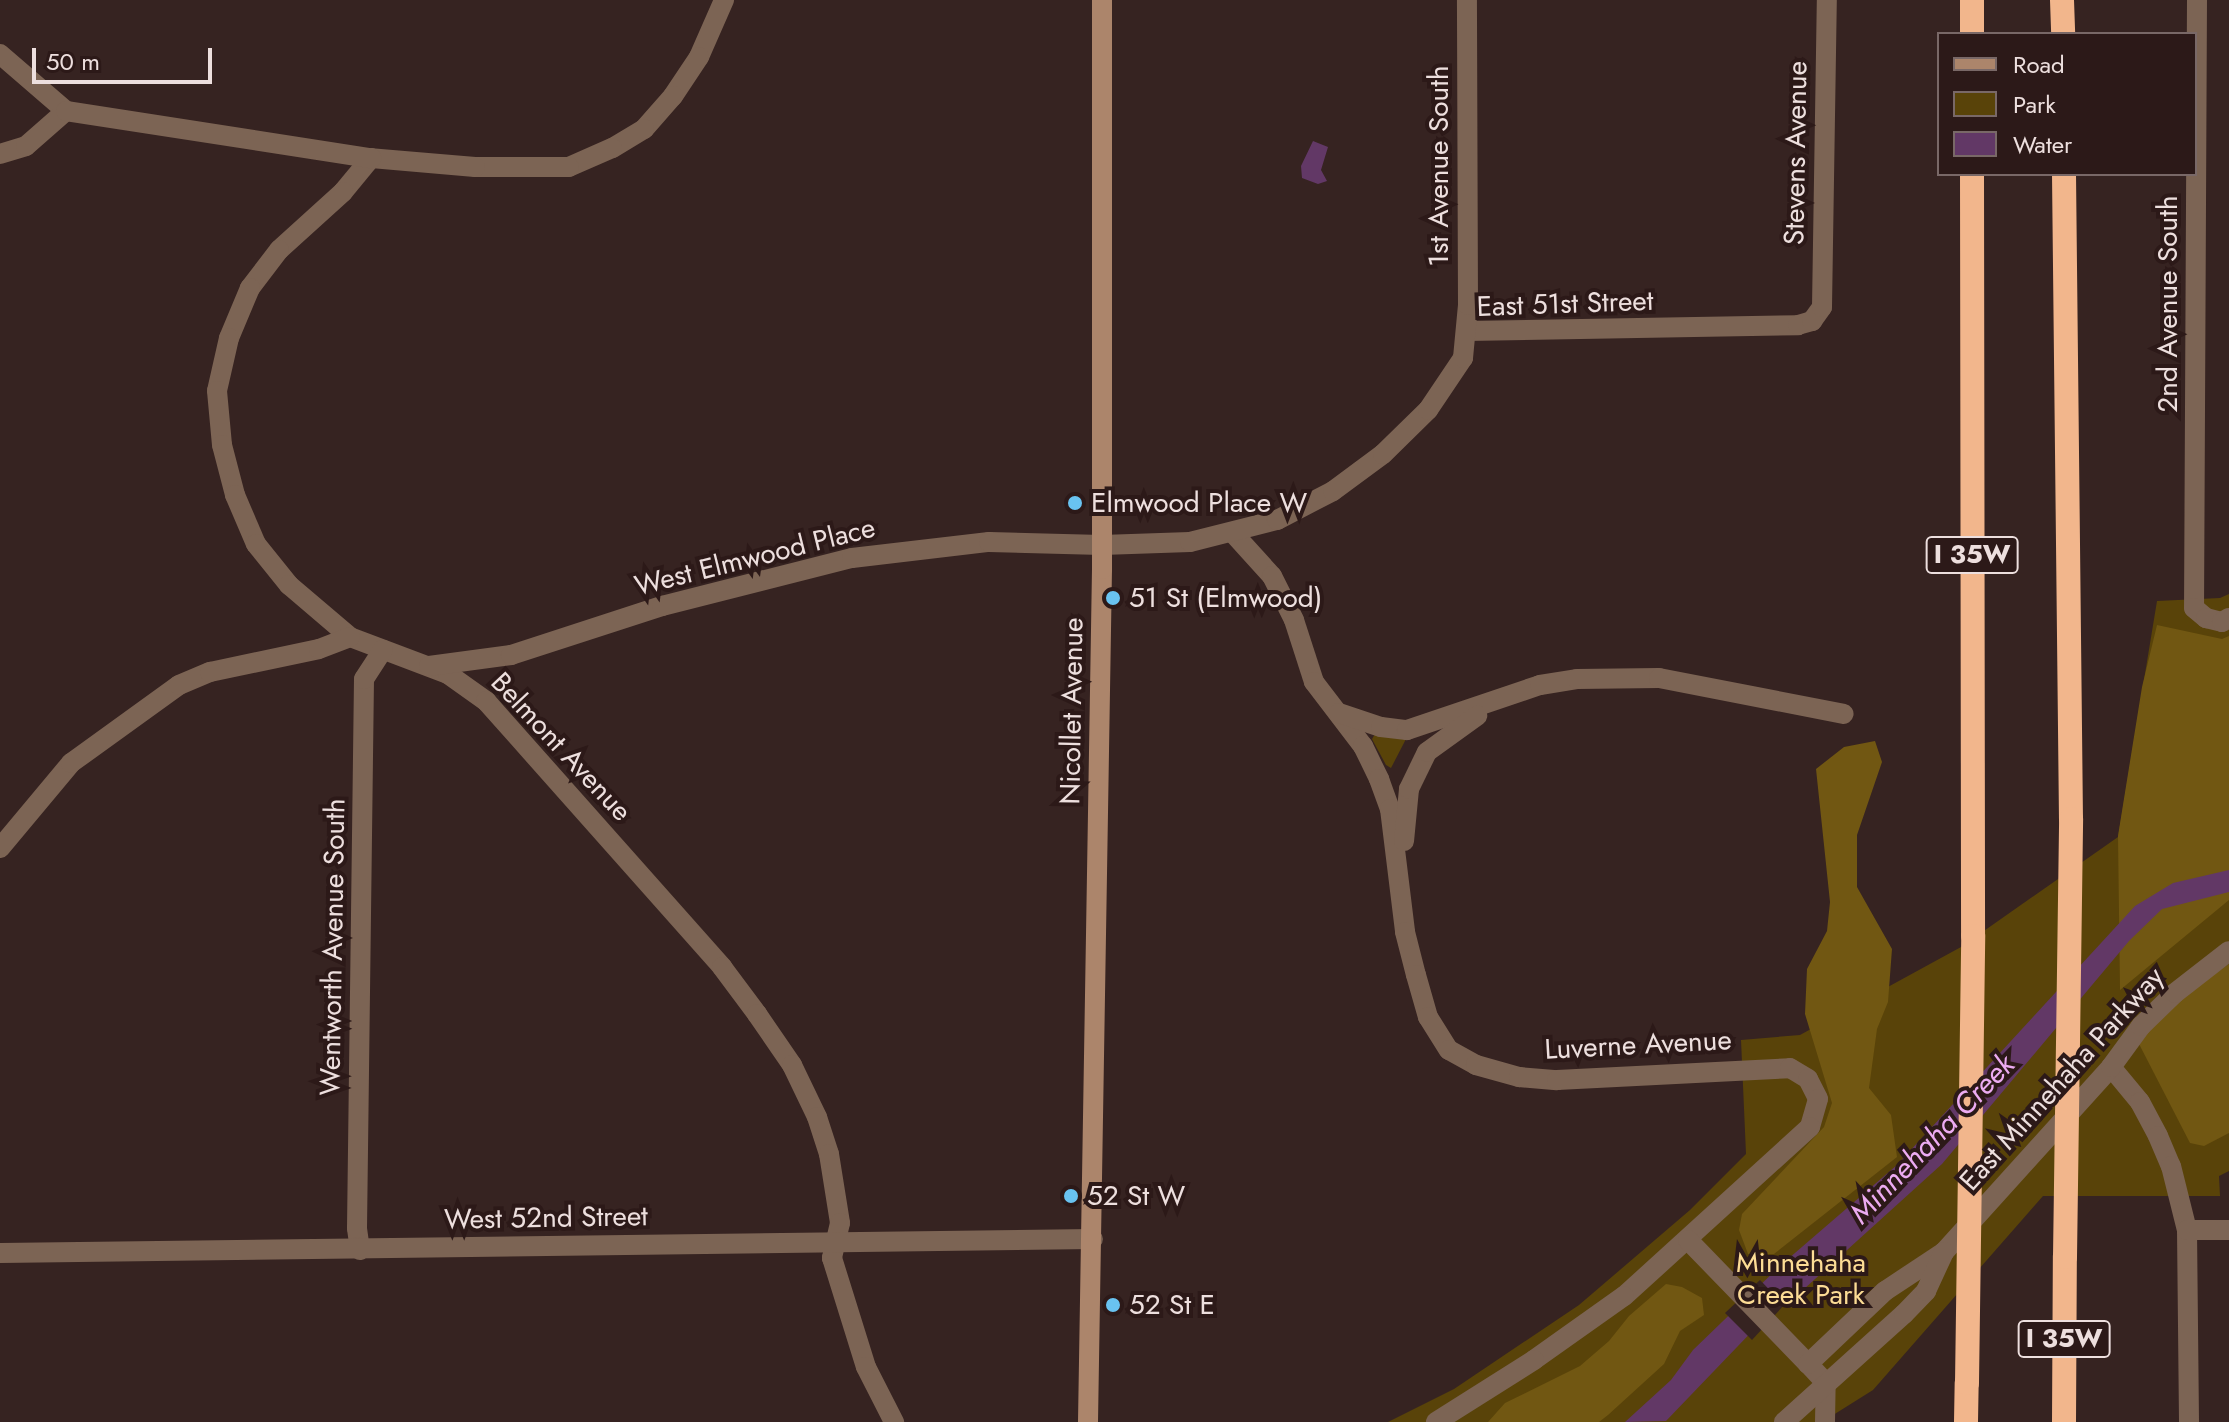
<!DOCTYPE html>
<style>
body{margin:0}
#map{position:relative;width:2229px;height:1422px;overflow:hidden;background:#362321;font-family:Jost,sans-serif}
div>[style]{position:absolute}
.green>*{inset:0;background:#594309}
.forest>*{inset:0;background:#715712}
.water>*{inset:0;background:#623866}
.pier>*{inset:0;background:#362321}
.minor>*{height:20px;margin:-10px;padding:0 10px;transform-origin:10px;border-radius:10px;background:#7c6454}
.tertiary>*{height:20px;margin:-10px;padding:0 10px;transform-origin:10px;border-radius:10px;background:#7c6454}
.secondary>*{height:20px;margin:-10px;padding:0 10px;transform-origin:10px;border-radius:10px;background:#ac856b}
.motorway>*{height:24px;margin:-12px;padding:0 12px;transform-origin:12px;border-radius:12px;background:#f2b68c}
.motorway-bridge>*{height:24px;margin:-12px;padding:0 12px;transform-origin:12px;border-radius:12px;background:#f2b68c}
.dots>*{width:22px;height:22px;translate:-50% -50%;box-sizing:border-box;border:4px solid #2c1918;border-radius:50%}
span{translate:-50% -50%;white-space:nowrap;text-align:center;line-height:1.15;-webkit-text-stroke:8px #2c1918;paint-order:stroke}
.shield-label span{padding:2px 6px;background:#2c1918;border:2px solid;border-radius:6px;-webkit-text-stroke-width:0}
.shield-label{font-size:26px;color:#eddfde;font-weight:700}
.street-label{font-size:28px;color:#eddfde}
.poi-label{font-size:28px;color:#eddfde}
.left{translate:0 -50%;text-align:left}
.park-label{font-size:28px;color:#fcdc95}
.water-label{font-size:30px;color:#ecabf1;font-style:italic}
.legend{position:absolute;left:1937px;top:32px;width:260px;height:144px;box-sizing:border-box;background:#2c1918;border:2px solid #796867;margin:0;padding:10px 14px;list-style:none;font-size:24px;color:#eddfde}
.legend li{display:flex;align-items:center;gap:16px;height:40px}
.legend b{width:40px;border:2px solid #796867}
.scale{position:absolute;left:32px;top:48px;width:180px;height:36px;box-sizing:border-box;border:4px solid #eddfde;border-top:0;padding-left:10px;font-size:24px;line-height:28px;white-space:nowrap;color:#eddfde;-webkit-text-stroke:6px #2c1918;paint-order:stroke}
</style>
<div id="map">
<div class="green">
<i style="clip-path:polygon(2229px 594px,2229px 1171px,2219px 1176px,2220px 1196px,2043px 1196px,1873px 1390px,1822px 1422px,1388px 1422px,1454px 1389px,1579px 1305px,1690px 1210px,1746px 1154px,1741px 1040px,1800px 1035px,1961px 947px,2118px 837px,2157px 601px,2220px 598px)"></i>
<i style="clip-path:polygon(1375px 734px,1406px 739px,1391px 768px,1386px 765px,1372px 739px)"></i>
</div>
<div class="forest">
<i style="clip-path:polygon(2157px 625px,2222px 639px,2229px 636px,2229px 900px,2120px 990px,2118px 836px,2142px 687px)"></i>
<i style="clip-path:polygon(1875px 741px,1882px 762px,1857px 835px,1857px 887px,1892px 949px,1888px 1002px,1877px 1029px,1869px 1088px,1891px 1115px,1897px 1157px,1774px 1254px,1748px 1254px,1739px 1230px,1742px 1214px,1824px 1127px,1832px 1103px,1805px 1014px,1807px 969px,1827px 931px,1830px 902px,1816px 769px,1844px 747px)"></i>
<i style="clip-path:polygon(2229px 964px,2229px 1133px,2204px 1146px,2190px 1143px,2138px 1042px,2179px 999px)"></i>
<i style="clip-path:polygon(1666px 1284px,1682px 1287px,1702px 1298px,1704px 1315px,1680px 1331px,1664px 1364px,1608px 1415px,1599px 1422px,1488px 1422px,1505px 1403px,1580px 1366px,1609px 1341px,1629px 1316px)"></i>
</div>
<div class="water">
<i style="clip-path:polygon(1313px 141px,1328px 147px,1321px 170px,1327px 181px,1318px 184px,1302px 178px,1301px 166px)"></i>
<i style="clip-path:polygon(2229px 870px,2229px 892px,2162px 909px,2129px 941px,1942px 1164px,1804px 1289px,1789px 1293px,1666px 1421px,1625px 1422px,1671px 1380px,1693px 1350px,1781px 1265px,1897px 1165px,2135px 906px,2173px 883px)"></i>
</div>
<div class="pier">
<i style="clip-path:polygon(1760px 1280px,1784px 1305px,1752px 1340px,1725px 1313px)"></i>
</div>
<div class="minor">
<i style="left:724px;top:0;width:62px;rotate:113.7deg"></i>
<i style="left:699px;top:57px;width:47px;rotate:123.7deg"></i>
<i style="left:673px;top:96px;width:44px;rotate:131.3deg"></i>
<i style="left:644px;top:129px;width:37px;rotate:149deg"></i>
<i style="left:612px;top:148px;width:47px;rotate:156.2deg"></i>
<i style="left:569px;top:167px;width:94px;rotate:180deg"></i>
<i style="left:475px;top:167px;width:104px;rotate:-175.1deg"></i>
<i style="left:371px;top:158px;width:44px;rotate:129.5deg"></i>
<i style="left:343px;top:192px;width:86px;rotate:137.8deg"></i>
<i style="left:279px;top:250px;width:48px;rotate:127.3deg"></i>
<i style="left:250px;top:288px;width:54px;rotate:112.8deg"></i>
<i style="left:229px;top:338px;width:54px;rotate:102.8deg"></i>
<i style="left:217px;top:391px;width:54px;rotate:84.7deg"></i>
<i style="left:222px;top:445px;width:52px;rotate:75.4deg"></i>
<i style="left:235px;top:495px;width:53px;rotate:66.8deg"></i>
<i style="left:256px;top:544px;width:53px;rotate:51.2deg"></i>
<i style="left:289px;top:585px;width:80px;rotate:40.4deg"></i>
<i style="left:350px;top:637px;width:105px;rotate:20.7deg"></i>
<i style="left:448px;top:674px;width:47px;rotate:35.4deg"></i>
<i style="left:486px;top:701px;width:356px;rotate:48.4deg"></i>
<i style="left:722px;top:967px;width:59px;rotate:53.3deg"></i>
<i style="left:757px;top:1014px;width:62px;rotate:55.5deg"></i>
<i style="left:792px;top:1065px;width:58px;rotate:64.3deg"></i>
<i style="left:817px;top:1117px;width:39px;rotate:72deg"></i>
<i style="left:829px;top:1154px;width:70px;rotate:80.9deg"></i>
<i style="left:840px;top:1223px;width:36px;rotate:103deg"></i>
<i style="left:832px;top:1258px;width:114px;rotate:72.7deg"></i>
<i style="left:866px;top:1367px;width:62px;rotate:63deg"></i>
<i style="left:2197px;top:0;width:608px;rotate:90.28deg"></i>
<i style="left:2194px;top:608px;width:16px;rotate:40deg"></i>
<i style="left:2206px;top:618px;width:16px;rotate:14deg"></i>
<i style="left:2222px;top:622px;width:8px;rotate:-30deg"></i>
<i style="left:0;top:54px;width:87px;rotate:40.8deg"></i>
<i style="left:0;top:154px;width:27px;rotate:-17deg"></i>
<i style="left:26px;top:146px;width:53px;rotate:-41.2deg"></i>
<i style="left:66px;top:111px;width:309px;rotate:8.8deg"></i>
<i style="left:1467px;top:331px;width:331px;rotate:-1deg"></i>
<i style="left:1798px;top:325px;width:15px;rotate:-16deg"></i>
<i style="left:1812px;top:321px;width:17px;rotate:-54deg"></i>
<i style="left:1822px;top:307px;width:307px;rotate:-89.1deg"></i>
<i style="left:1233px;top:533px;width:58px;rotate:47.8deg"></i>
<i style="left:1272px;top:576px;width:49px;rotate:63.4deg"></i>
<i style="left:1294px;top:620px;width:65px;rotate:72.1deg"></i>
<i style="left:1314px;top:682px;width:81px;rotate:52.6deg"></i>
<i style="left:1363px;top:746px;width:37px;rotate:64deg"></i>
<i style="left:1379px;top:779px;width:32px;rotate:70deg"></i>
<i style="left:1390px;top:809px;width:124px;rotate:83deg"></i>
<i style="left:1405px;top:932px;width:44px;rotate:75.7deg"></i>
<i style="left:1416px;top:975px;width:44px;rotate:74.1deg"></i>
<i style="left:1428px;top:1017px;width:39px;rotate:58deg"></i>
<i style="left:1449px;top:1050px;width:31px;rotate:29deg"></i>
<i style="left:1476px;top:1065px;width:45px;rotate:15.6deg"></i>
<i style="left:1519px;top:1077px;width:38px;rotate:5deg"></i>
<i style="left:1557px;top:1080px;width:233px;rotate:-2.9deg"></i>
<i style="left:1790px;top:1068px;width:21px;rotate:31deg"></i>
<i style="left:1808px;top:1079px;width:22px;rotate:63deg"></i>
<i style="left:1818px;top:1099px;width:29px;rotate:106deg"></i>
<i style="left:1810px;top:1127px;width:251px;rotate:137.7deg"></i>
<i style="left:1624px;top:1296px;width:110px;rotate:144.6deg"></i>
<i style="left:1534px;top:1360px;width:116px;rotate:147.7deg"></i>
<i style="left:429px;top:666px;width:83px;rotate:-7.6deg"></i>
<i style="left:511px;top:655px;width:159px;rotate:-18deg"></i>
<i style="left:662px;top:606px;width:196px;rotate:-14.2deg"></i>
<i style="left:852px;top:558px;width:138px;rotate:-6.7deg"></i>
<i style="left:989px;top:542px;width:113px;rotate:1.5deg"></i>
<i style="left:1102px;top:545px;width:88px;rotate:-2deg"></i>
<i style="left:1190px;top:542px;width:90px;rotate:-14.2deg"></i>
<i style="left:1277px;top:520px;width:63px;rotate:-27.4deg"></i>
<i style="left:1333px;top:491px;width:62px;rotate:-36.5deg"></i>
<i style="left:1383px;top:454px;width:63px;rotate:-44.4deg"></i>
<i style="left:1428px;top:410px;width:63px;rotate:-56.1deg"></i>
<i style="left:1463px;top:358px;width:53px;rotate:-84.6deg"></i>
<i style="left:1468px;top:305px;width:305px;rotate:-90.2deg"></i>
<i style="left:1339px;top:713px;width:44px;rotate:18.4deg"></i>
<i style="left:1381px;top:727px;width:26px;rotate:7deg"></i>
<i style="left:1407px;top:730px;width:140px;rotate:-18.7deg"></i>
<i style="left:1540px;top:685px;width:37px;rotate:-9deg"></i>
<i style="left:1577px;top:679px;width:82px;rotate:-0.7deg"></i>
<i style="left:1659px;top:678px;width:188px;rotate:11deg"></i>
<i style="left:1404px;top:841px;width:52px;rotate:-84.5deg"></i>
<i style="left:1409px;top:789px;width:41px;rotate:-64.1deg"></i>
<i style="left:1427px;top:752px;width:62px;rotate:-35.8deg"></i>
<i style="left:0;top:848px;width:111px;rotate:-50.1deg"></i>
<i style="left:71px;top:763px;width:133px;rotate:-35.8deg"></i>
<i style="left:179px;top:685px;width:34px;rotate:-23deg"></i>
<i style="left:210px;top:672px;width:111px;rotate:-11.9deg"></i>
<i style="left:319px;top:649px;width:33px;rotate:-21deg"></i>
<i style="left:2111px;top:1067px;width:45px;rotate:50.4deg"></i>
<i style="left:2140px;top:1102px;width:38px;rotate:62deg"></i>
<i style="left:2158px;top:1136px;width:33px;rotate:67deg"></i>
<i style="left:2171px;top:1166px;width:66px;rotate:76deg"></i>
<i style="left:2187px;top:1230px;width:192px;rotate:89.4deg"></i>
<i style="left:2187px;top:1230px;width:42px"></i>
<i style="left:1688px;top:1240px;width:173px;rotate:45.9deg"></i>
<i style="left:360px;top:1250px;width:22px;rotate:-98deg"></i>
<i style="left:357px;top:1228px;width:549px;rotate:-89.27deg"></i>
<i style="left:364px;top:679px;width:35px;rotate:-57deg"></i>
<i style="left:0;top:1253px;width:1093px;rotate:-0.73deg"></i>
<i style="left:1825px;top:1422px;width:39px;rotate:-89deg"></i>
</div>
<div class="tertiary">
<i style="left:1826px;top:1383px;width:26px;rotate:-133deg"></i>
<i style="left:1808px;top:1364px;width:106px;rotate:-43.5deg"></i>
<i style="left:1885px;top:1291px;width:71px;rotate:-33.5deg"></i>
<i style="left:1944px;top:1252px;width:249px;rotate:-47.9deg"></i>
<i style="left:2111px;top:1067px;width:51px;rotate:-53.8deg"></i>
<i style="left:2141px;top:1026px;width:47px;rotate:-44.1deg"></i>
<i style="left:2175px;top:993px;width:68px;rotate:-37.9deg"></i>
<i style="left:1784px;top:1422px;width:161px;rotate:-42deg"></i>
<i style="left:1904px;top:1314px;width:32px;rotate:-46deg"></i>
<i style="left:1926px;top:1291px;width:43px;rotate:-65.2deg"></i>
</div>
<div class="secondary">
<i style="left:1088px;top:1422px;width:853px;rotate:-89.06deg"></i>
<i style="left:1102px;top:569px;width:569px;rotate:-90deg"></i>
</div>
<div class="motorway">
<i style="left:1972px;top:0;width:34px;rotate:90deg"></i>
<i style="left:2062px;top:0;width:34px;rotate:88deg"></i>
<i style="left:1972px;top:174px;width:762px;rotate:89.92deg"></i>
<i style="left:2064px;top:174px;width:645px;rotate:89.38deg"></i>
<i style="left:1966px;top:1422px;width:39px;rotate:-89deg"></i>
<i style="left:2064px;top:1422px;width:165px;rotate:-89.7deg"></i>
</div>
<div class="motorway-bridge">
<i style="left:2065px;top:1257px;width:438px;rotate:-89.2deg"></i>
<i style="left:1967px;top:1383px;width:447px;rotate:-89.2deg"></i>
</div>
<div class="dots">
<i style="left:1075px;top:503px;background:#69c3f1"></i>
<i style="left:1113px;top:598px;background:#69c3f1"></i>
<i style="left:1071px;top:1196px;background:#69c3f1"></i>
<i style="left:1113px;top:1305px;background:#69c3f1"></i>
</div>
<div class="shield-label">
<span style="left:1972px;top:555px">I 35W</span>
<span style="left:2064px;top:1339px">I 35W</span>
</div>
<div class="street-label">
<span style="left:1796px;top:153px;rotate:-89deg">Stevens Avenue</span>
<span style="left:1439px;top:166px;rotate:-90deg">1st Avenue South</span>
<span style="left:1565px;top:304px;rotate:-2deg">East 51st Street</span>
<span style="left:2168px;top:304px;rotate:-90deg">2nd Avenue South</span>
<span style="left:755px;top:557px;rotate:-14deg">West Elmwood Place</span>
<span style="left:1072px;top:711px;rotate:-89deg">Nicollet Avenue</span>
<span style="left:561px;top:747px;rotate:47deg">Belmont Avenue</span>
<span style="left:333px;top:947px;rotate:-89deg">Wentworth Avenue South</span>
<span style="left:1638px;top:1045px;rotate:-3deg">Luverne Avenue</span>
<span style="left:2062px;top:1079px;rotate:-48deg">East Minnehaha Parkway</span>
<span style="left:546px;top:1218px;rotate:-1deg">West 52nd Street</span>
</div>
<div class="poi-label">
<span class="left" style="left:1091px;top:503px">Elmwood Place W</span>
<span class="left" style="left:1129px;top:598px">51 St (Elmwood)</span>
<span class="left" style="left:1087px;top:1196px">52 St W</span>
<span class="left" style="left:1129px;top:1305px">52 St E</span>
</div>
<div class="park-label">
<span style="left:1801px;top:1279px">Minnehaha<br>Creek Park</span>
</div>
<div class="water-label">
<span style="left:1932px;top:1139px;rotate:-46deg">Minnehaha Creek</span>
</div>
<ul class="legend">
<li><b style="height:10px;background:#ac856b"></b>Road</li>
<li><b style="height:22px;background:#594309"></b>Park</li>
<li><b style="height:22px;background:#623866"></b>Water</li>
</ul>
<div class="scale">50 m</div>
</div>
